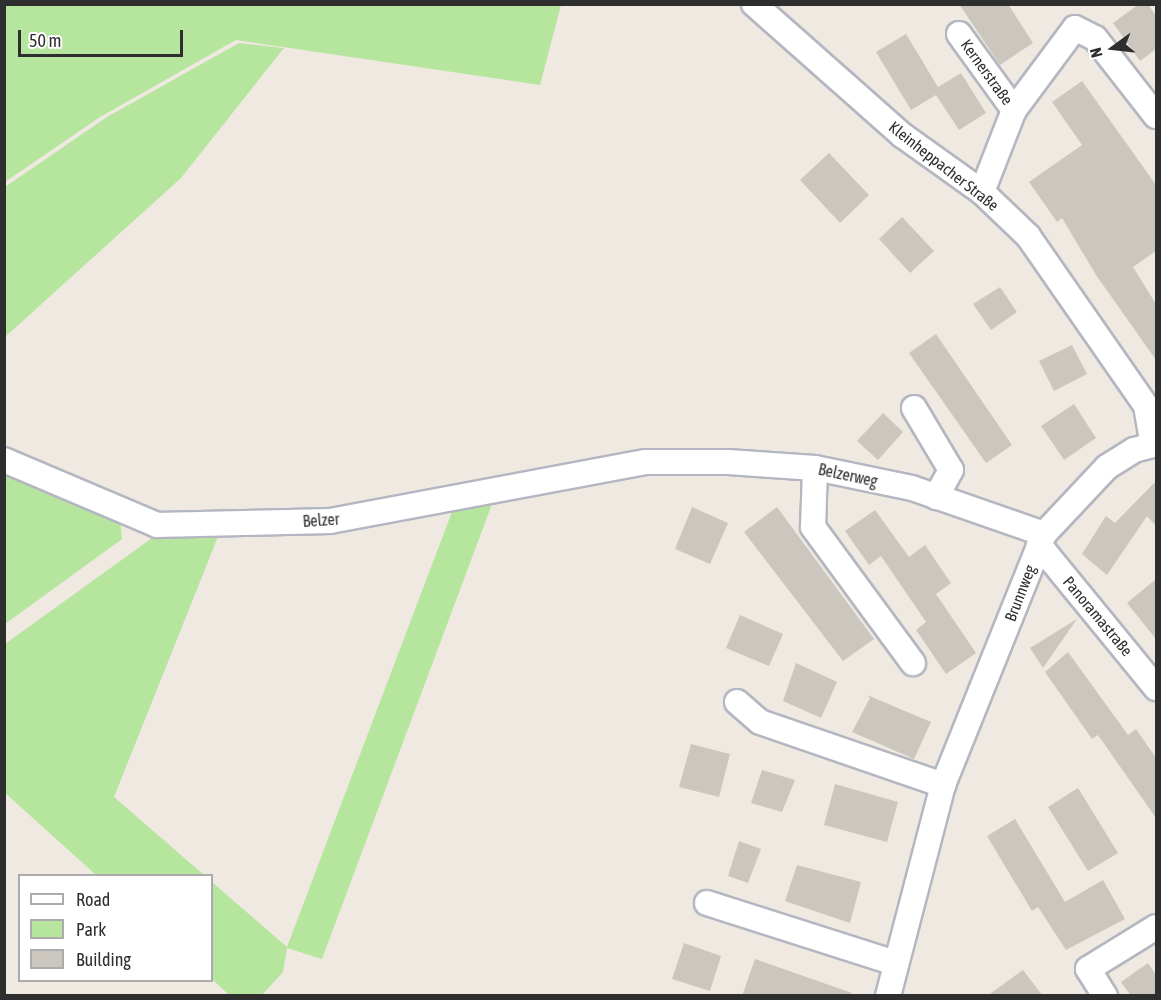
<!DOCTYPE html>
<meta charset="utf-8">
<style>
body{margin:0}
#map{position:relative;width:1161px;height:1000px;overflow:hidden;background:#efe9e1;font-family:"Asap Condensed",sans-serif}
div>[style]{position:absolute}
.green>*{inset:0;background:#b6e59e}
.building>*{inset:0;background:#cbc7bf}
.roads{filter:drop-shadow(2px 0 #b4b7c1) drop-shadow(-2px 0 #b4b7c1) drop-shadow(0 2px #b4b7c1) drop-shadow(0 -2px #b4b7c1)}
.minor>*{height:24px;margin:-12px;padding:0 12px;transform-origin:12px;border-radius:12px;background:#fff}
span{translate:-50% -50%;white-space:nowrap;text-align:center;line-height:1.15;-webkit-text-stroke:4.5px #fff;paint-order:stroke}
.street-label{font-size:16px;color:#2e2e2e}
.frame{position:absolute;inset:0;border:6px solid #2e2e2e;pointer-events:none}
.legend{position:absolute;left:18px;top:874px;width:195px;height:108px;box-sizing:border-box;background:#fff;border:2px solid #ababab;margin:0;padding:8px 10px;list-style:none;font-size:18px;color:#2e2e2e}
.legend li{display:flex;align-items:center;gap:12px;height:30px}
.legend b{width:30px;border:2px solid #ababab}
.north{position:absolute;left:1083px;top:18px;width:60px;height:60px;-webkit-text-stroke:4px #fff;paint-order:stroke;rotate:255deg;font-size:16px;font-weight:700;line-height:24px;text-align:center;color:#2e2e2e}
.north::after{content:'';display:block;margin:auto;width:21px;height:27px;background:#2e2e2e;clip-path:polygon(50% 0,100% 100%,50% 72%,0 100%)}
.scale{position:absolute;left:18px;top:30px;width:165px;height:27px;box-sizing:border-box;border:3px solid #2e2e2e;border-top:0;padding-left:8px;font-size:18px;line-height:21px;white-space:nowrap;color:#2e2e2e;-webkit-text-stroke:4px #fff;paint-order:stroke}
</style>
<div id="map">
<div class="green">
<i style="clip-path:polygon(5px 4px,561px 4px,561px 5px,540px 85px,236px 40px,100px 117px,5px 182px)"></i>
<i style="clip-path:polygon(239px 43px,284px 48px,181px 178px,5px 337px,5px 187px,107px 117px)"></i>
<i style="clip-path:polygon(5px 469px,120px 521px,122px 539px,5px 624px)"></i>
<i style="clip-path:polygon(495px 496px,322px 959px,287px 948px,283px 972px,262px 995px,229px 995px,212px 979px,212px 882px,287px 947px,455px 504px)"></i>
<i style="clip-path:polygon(159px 533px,219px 534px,114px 797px,204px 875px,96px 875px,5px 793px,5px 644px)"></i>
</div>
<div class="building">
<i style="clip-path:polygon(959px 4px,1008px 4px,1033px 43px,1000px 65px)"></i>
<i style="clip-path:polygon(1139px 4px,1148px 4px,1156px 16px,1156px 49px,1140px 61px,1113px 23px)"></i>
<i style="clip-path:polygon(906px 34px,938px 87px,961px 73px,986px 113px,959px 130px,936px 95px,911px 110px,876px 52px)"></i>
<i style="clip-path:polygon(1082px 81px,1156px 185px,1156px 251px,1133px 267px,1156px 304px,1156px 360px,1096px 275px,1062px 218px,1057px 222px,1029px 182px,1082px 145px,1052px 102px)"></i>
<i style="clip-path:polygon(829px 153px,869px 195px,840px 223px,800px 180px)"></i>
<i style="clip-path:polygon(902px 217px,934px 251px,910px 273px,879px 239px)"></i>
<i style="clip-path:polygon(1000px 287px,1017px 312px,991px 330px,973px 304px)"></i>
<i style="clip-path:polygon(936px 334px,1012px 445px,986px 463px,909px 353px)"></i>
<i style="clip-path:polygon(1072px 345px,1087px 374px,1054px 391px,1039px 361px)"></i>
<i style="clip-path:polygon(1074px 404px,1096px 438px,1064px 460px,1041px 426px)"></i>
<i style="clip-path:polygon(883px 413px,903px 432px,878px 460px,857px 441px)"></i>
<i style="clip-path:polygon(1156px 481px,1156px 526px,1147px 516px,1107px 575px,1082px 554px,1106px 516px,1115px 523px)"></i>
<i style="clip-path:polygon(692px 507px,728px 523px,710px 564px,675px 549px)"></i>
<i style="clip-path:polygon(777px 507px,874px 639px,843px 661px,744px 532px)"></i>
<i style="clip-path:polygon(875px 510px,909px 557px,925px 545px,951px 583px,936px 594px,976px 653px,946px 674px,916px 630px,926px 622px,881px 556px,869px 565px,845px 531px)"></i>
<i style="clip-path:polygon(1156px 579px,1156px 639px,1127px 603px)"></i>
<i style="clip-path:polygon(740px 615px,783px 634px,769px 666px,726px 648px)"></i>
<i style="clip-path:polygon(1077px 619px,1043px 668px,1030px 648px)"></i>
<i style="clip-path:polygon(1068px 652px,1128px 735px,1136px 729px,1156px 758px,1156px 818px,1098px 735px,1092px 739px,1045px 672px)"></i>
<i style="clip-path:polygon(796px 663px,837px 682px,821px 718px,783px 701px)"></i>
<i style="clip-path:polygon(867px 695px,931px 722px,914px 759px,852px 732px,870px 698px)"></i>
<i style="clip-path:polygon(691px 744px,730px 754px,719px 797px,679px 787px)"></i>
<i style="clip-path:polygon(762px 770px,795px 780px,782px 812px,751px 803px)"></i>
<i style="clip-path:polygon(835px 784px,898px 802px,887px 842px,824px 825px)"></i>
<i style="clip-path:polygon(1078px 788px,1118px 853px,1088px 871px,1048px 807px)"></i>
<i style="clip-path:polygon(1015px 819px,1065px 902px,1103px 880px,1125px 919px,1066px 950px,1038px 907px,1032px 911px,987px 836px)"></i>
<i style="clip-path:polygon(739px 841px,761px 849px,748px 883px,728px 876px)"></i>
<i style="clip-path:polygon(797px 865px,861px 882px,850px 923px,785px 901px)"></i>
<i style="clip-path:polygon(684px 943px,721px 956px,710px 991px,672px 979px)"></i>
<i style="clip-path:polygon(755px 959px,852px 993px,851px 996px,742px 996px)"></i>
<i style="clip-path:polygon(1148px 963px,1156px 975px,1156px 996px,1131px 996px,1121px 982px)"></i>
<i style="clip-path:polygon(1023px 970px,1043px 996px,987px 996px)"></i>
</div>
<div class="roads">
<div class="minor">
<i style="left:754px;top:4px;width:198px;rotate:41.5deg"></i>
<i style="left:902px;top:135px;width:98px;rotate:35.5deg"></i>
<i style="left:982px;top:192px;width:64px;rotate:43.7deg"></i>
<i style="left:1028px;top:236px;width:207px;rotate:55.2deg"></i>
<i style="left:1146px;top:406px;width:39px;rotate:80deg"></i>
<i style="left:959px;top:34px;width:94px;rotate:54.1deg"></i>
<i style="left:982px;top:192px;width:88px;rotate:-68.7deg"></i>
<i style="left:1014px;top:110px;width:102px;rotate:-53.4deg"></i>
<i style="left:1075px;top:28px;width:22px;rotate:27deg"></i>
<i style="left:1095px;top:38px;width:99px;rotate:52deg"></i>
<i style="left:914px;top:408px;width:72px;rotate:59.2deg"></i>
<i style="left:951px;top:470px;width:31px;rotate:119deg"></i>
<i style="left:4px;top:460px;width:166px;rotate:23deg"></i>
<i style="left:157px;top:525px;width:173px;rotate:-1.3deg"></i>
<i style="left:330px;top:521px;width:320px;rotate:-10.6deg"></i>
<i style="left:645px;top:462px;width:83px"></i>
<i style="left:728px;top:462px;width:87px;rotate:3.9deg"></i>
<i style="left:815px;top:468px;width:99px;rotate:11.7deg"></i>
<i style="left:912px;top:488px;width:140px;rotate:19.2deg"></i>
<i style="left:815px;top:468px;width:59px;rotate:91.9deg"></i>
<i style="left:813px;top:527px;width:169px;rotate:53.7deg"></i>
<i style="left:1039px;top:545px;width:185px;rotate:50.7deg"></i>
<i style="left:737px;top:702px;width:30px;rotate:41deg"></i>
<i style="left:760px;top:722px;width:194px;rotate:19deg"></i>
<i style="left:707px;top:903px;width:197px;rotate:17.7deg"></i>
<i style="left:888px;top:996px;width:218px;rotate:-75.4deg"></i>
<i style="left:943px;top:785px;width:271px;rotate:-68.1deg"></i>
<i style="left:1044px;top:534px;width:92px;rotate:-46.8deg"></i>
<i style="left:1107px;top:467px;width:32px;rotate:-32deg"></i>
<i style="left:1134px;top:450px;width:23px;rotate:-15deg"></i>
<i style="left:1105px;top:996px;width:32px;rotate:-122deg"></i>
<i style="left:1088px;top:969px;width:80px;rotate:-31.7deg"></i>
</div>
</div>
<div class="street-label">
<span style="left:987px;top:72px;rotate:54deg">Kernerstraße</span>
<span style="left:944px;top:166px;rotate:38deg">Kleinheppacher Straße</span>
<span style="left:848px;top:475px;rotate:12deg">Belzerweg</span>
<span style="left:321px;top:520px;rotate:-4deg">Belzer</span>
<span style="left:1020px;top:593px;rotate:-69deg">Brunnweg</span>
<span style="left:1098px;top:616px;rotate:50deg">Panoramastraße</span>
</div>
<div class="frame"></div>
<ul class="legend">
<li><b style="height:8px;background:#fff"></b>Road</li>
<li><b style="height:16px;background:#b6e59e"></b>Park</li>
<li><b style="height:16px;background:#cbc7bf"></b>Building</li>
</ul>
<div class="north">N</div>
<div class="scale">50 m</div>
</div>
